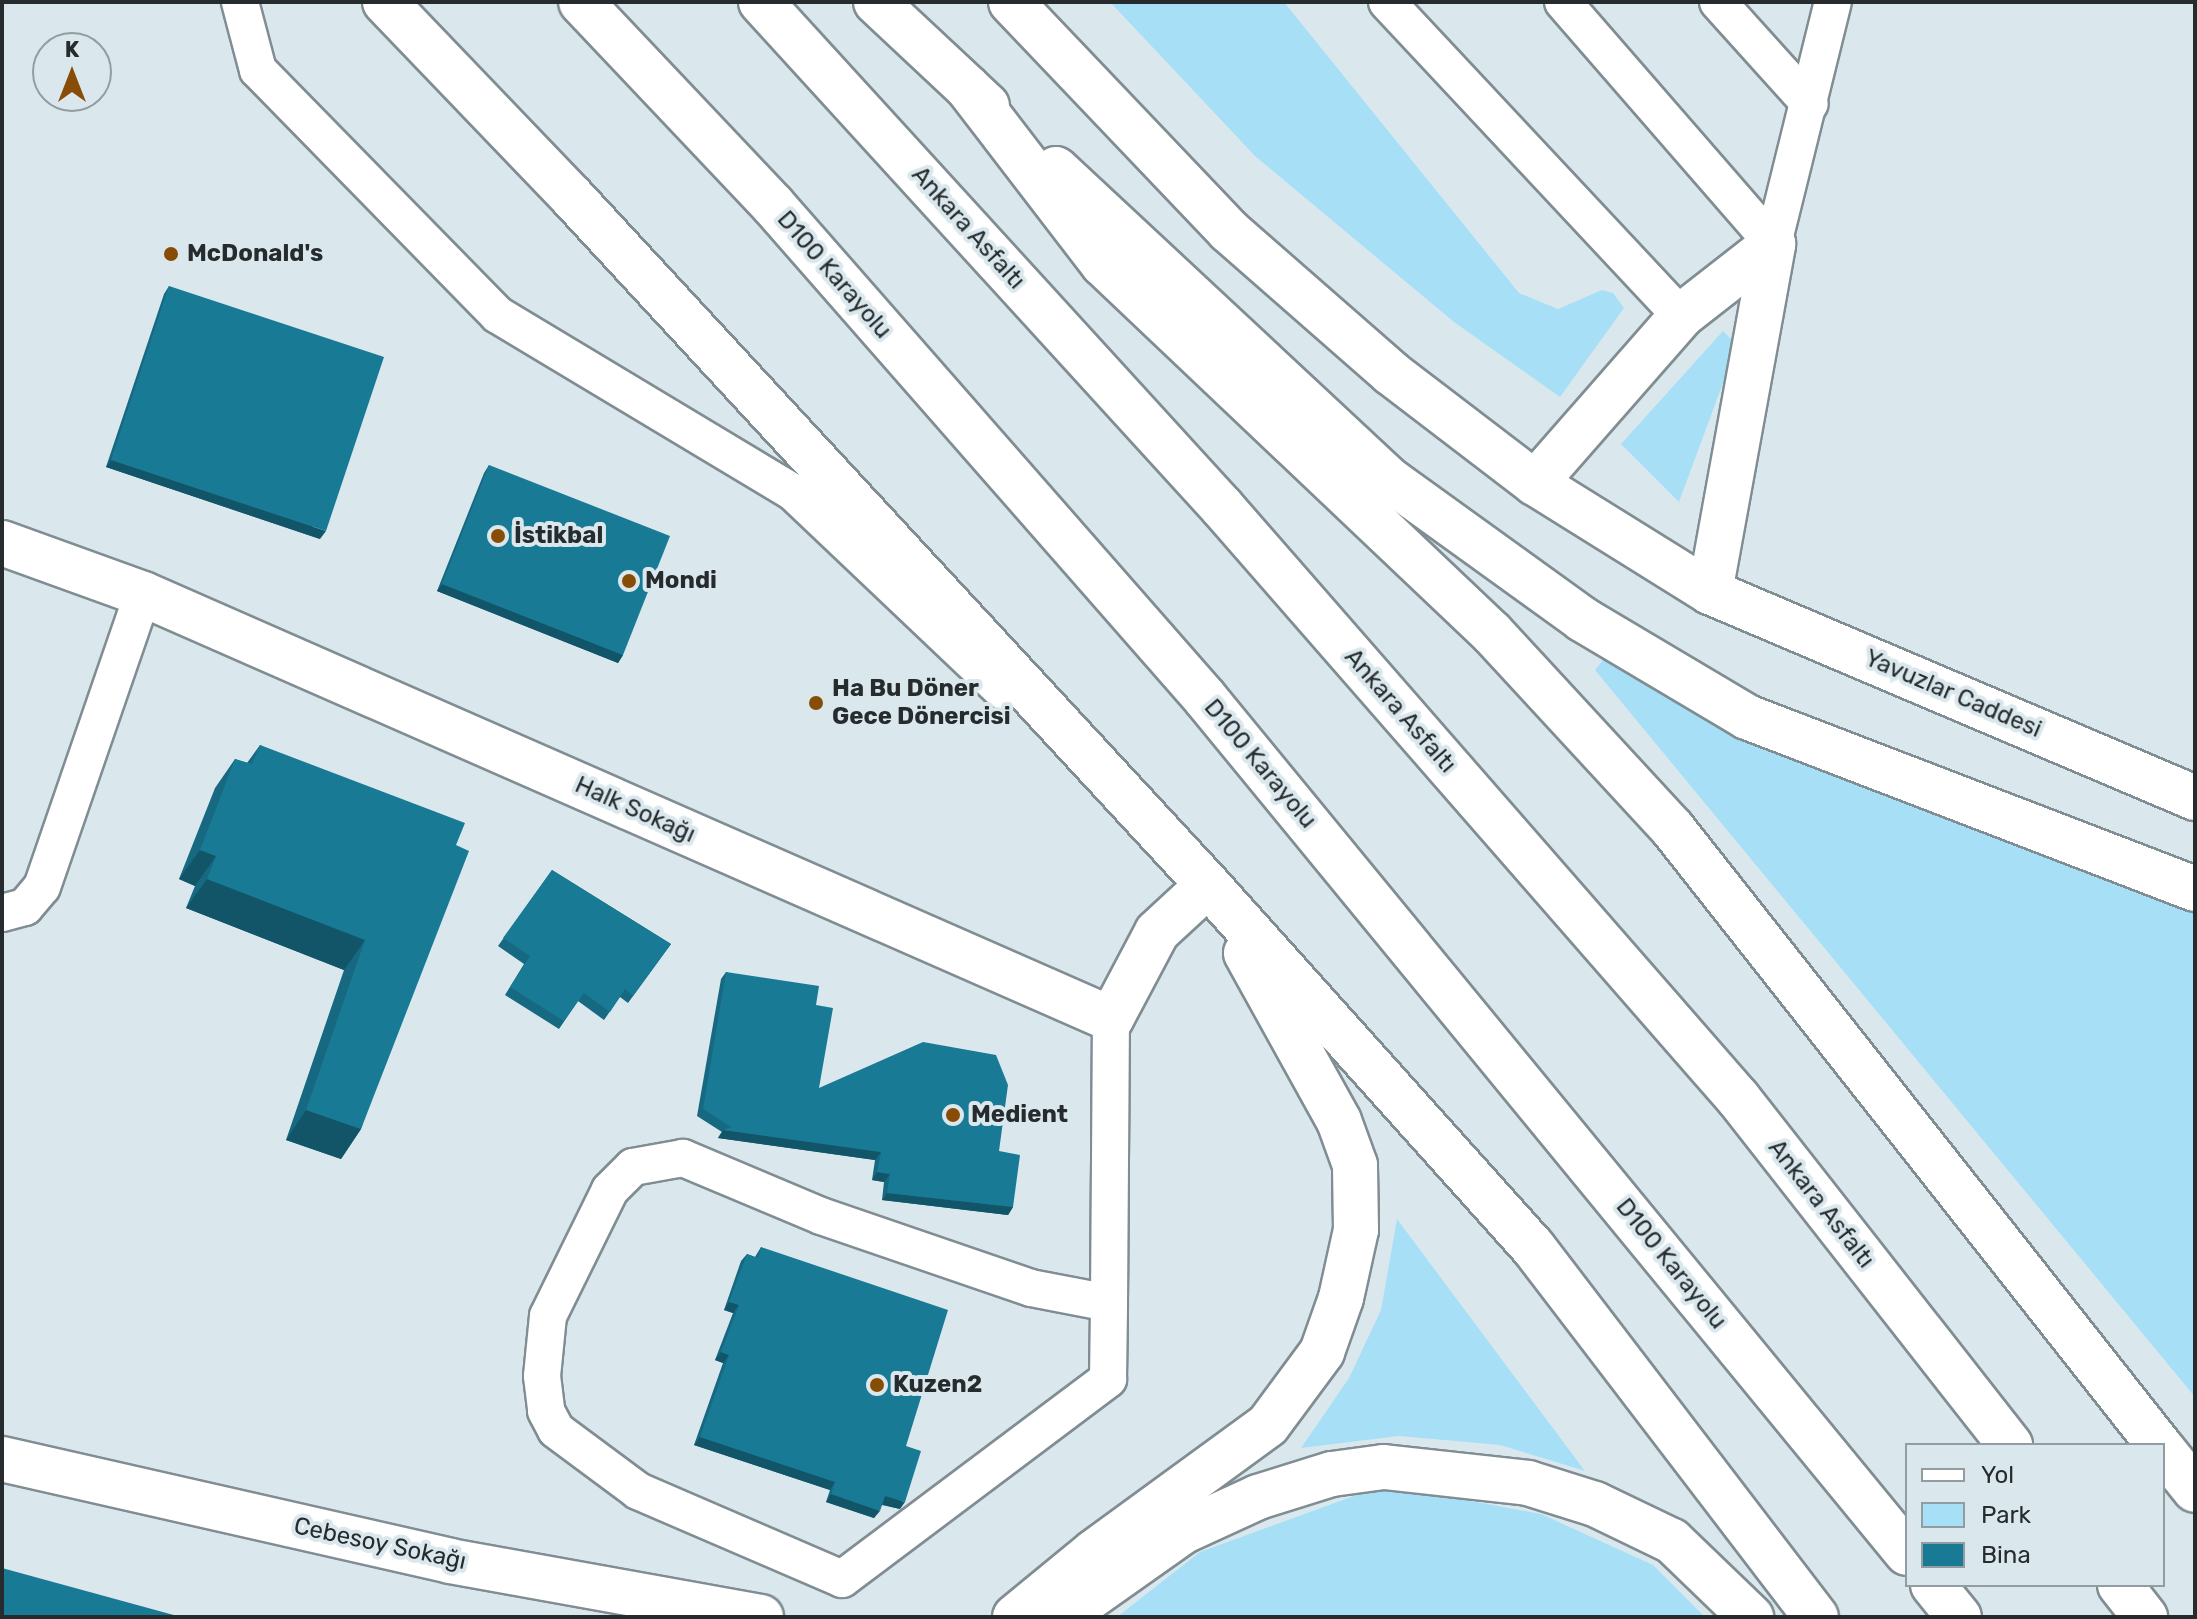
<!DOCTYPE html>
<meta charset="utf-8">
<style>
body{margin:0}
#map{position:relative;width:2197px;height:1619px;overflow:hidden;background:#dae8ee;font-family:Rubik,sans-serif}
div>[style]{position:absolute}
.green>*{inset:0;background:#a7e0f6}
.roads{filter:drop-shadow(2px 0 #808d92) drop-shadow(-2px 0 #808d92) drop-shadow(0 2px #808d92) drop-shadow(0 -2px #808d92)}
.lane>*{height:36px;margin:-18px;padding:0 18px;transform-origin:18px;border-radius:18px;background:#fff}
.street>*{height:44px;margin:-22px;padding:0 22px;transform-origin:22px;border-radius:22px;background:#fff}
.secondary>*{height:44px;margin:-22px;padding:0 22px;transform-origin:22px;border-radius:22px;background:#fff}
.highway>*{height:44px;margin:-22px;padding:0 22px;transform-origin:22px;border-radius:22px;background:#fff}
.wall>*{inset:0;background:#166981}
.shaded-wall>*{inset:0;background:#125569}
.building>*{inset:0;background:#197a96}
.dots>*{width:22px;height:22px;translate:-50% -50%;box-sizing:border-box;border:4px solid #dae8ee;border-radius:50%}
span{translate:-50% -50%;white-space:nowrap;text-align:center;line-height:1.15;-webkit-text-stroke:8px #dae8ee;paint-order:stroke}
.street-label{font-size:24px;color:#262c2e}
.poi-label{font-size:24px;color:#262c2e;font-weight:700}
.left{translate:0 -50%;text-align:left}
.frame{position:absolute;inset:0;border:4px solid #262c2e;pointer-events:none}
.legend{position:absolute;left:1905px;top:1443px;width:260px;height:144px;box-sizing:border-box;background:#dae8ee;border:2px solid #929da1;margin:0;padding:10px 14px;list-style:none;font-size:24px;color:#262c2e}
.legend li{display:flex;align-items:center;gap:16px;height:40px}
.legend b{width:40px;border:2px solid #929da1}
.north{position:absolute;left:32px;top:32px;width:80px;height:80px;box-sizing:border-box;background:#dae8ee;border:2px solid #929da1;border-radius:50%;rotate:0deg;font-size:22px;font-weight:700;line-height:32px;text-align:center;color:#262c2e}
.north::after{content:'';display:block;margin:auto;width:28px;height:36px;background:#874c05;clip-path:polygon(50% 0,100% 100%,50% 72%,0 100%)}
</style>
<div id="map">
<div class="green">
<i style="clip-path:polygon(1110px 2px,1284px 2px,1519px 293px,1558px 309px,1602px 290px,1613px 293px,1624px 308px,1560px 397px,1454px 322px,1255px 156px)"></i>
<i style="clip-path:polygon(1723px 331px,1737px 345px,1679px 502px,1621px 444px)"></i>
<i style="clip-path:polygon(1604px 659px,1718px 719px,2195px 907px,2195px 1397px,1595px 670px)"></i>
<i style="clip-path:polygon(1397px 1219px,1585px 1471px,1500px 1445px,1399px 1436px,1301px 1448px,1349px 1378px,1381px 1310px)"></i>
<i style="clip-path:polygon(1384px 1485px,1541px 1514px,1653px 1565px,1705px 1617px,1117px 1617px,1200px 1552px)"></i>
</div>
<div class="roads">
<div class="lane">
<i style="left:240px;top:2px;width:70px;rotate:75.2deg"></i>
<i style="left:258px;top:70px;width:343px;rotate:45.6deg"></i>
<i style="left:498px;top:315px;width:344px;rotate:31deg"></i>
<i style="left:793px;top:492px;width:289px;rotate:43.5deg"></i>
<i style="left:1387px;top:2px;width:430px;rotate:46.9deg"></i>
<i style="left:1563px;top:2px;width:320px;rotate:49deg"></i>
<i style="left:1718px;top:2px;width:137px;rotate:48deg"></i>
<i style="left:1773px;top:244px;width:249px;rotate:-76.1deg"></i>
<i style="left:2px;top:913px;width:24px;rotate:-15deg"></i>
<i style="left:25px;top:907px;width:26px;rotate:-50deg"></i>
<i style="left:42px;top:887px;width:310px;rotate:-71deg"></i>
<i style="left:1109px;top:1303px;width:79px;rotate:-169.1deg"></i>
<i style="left:1031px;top:1288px;width:222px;rotate:-161.1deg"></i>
<i style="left:821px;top:1216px;width:150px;rotate:-157.2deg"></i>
<i style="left:683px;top:1158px;width:51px;rotate:169.8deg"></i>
<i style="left:633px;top:1167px;width:33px;rotate:135deg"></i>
<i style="left:610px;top:1190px;width:140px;rotate:116.2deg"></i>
<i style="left:548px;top:1316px;width:60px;rotate:95.7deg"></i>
<i style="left:542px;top:1376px;width:35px;rotate:83deg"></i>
<i style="left:546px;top:1411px;width:21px;rotate:62deg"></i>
<i style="left:556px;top:1430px;width:102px;rotate:36.6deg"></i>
<i style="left:638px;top:1491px;width:222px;rotate:23.3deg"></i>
<i style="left:842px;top:1579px;width:333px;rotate:-36.9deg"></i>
<i style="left:1108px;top:1379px;width:76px;rotate:-89.2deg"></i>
<i style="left:1109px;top:1303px;width:284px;rotate:-89.6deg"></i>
</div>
<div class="street">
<i style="left:1535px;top:483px;width:222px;rotate:-48.8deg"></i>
<i style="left:1681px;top:316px;width:117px;rotate:-38deg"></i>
<i style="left:2px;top:543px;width:150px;rotate:19.9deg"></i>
<i style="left:143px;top:594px;width:1057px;rotate:23.7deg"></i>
<i style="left:1111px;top:1019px;width:98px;rotate:-62.1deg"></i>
<i style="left:1157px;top:932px;width:69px;rotate:-42.7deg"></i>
<i style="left:1710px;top:592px;width:354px;rotate:-79.7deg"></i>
<i style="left:2px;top:1459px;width:459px;rotate:12.8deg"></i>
<i style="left:450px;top:1561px;width:316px;rotate:10.2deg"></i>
</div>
<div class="secondary">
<i style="left:1710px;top:592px;width:527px;rotate:23.01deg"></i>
</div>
<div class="highway">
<i style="left:385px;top:2px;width:270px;rotate:46.2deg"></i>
<i style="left:572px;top:197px;width:937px;rotate:47.25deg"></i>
<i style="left:1208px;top:885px;width:486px;rotate:48.1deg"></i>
<i style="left:1533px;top:1247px;width:466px;rotate:52.6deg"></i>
<i style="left:581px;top:2px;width:279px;rotate:46.6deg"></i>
<i style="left:773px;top:205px;width:655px;rotate:48.77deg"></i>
<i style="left:1205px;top:698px;width:1106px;rotate:50.61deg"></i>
<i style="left:761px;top:2px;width:684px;rotate:47.61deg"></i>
<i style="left:1222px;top:507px;width:785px;rotate:48.88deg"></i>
<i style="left:1738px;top:1098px;width:441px;rotate:51.9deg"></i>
<i style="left:876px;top:2px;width:152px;rotate:43.1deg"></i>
<i style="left:1011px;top:2px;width:316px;rotate:46.4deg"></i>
<i style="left:1229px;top:231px;width:215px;rotate:41.2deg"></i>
<i style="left:1391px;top:373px;width:181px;rotate:37.4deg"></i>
<i style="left:1535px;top:483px;width:206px;rotate:31.9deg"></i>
<i style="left:967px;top:87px;width:223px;rotate:52.5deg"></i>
<i style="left:1103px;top:264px;width:536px;rotate:43.49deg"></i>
<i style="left:1492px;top:633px;width:265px;rotate:47.3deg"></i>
<i style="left:1672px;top:828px;width:786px;rotate:51.72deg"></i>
<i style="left:1056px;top:169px;width:458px;rotate:43deg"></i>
<i style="left:1391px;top:481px;width:236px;rotate:35.8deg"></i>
<i style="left:1582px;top:619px;width:192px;rotate:30.7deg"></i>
<i style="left:1747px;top:717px;width:480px;rotate:21deg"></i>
<i style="left:2163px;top:1450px;width:51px;rotate:51.3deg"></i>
<i style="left:1933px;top:1585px;width:41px;rotate:50.9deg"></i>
<i style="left:2120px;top:1585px;width:41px;rotate:52deg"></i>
<i style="left:1015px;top:1617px;width:102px;rotate:-39.4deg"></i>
<i style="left:1094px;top:1552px;width:215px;rotate:-36.1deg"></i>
<i style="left:1268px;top:1425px;width:91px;rotate:-53.5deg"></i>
<i style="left:1322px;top:1352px;width:57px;rotate:-70.6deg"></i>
<i style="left:1341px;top:1298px;width:70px;rotate:-77.6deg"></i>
<i style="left:1356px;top:1230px;width:65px;rotate:-90.9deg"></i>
<i style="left:1355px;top:1165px;width:47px;rotate:-110deg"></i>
<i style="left:1339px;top:1121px;width:192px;rotate:-119deg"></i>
<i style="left:1062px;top:1617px;width:149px;rotate:-35.2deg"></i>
<i style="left:1184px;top:1531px;width:81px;rotate:-24.7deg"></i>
<i style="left:1258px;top:1497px;width:77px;rotate:-17.3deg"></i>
<i style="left:1332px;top:1474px;width:52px;rotate:-7.7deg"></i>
<i style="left:1384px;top:1467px;width:145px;rotate:6.3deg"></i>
<i style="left:1528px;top:1483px;width:70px;rotate:17.4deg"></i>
<i style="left:1595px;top:1504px;width:85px;rotate:25.7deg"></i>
<i style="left:1672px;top:1541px;width:110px;rotate:43.9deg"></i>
</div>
</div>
<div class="wall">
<i style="clip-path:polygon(169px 286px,320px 539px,106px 467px,164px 294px)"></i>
<i style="clip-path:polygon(489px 465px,623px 655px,618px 663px,437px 591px,484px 473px)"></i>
<i style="clip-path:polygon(260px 745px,456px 845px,361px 1129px,341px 1159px,286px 1140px,344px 970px,186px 908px,195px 886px,179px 879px,215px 788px,235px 759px,247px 763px)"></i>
<i style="clip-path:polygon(552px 870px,671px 944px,628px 1003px,620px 997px,604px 1020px,578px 1001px,559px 1029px,505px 995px,524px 964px,498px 946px)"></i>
<i style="clip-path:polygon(726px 972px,816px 1005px,819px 1088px,999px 1151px,1013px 1207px,1008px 1215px,882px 1200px,884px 1182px,872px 1180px,875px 1160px,718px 1138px,722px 1132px,697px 1116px,721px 979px)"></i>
<i style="clip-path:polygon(761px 1247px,906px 1446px,900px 1509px,882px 1505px,874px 1518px,826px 1502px,830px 1490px,694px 1445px,723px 1363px,715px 1360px,733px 1313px,724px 1310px,741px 1261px,747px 1254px,755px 1257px)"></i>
</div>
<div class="shaded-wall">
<i style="clip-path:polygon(111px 460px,326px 531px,320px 539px,106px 467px)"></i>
<i style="clip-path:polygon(442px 584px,623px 655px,618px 663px,437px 591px)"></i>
<i style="clip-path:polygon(200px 850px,216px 856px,195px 886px,179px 879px)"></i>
<i style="clip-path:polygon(207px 879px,365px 940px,344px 970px,186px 908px)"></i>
<i style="clip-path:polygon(306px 1110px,361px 1129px,341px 1159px,286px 1140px)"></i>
<i style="clip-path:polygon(723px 1130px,881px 1152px,875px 1160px,718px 1138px)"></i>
<i style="clip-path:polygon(877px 1172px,890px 1174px,884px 1182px,872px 1180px)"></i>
<i style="clip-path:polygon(887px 1193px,1013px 1207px,1008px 1215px,882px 1200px)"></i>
<i style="clip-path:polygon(729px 1302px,739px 1305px,733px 1313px,724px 1310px)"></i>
<i style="clip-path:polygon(721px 1352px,729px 1355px,723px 1363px,715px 1360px)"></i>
<i style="clip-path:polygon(700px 1437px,835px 1482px,830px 1490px,694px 1445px)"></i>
<i style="clip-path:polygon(831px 1494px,880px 1511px,874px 1518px,826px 1502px)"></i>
<i style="clip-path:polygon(885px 1496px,905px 1502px,900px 1509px,880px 1504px)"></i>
</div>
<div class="building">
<i style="clip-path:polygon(169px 286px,384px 357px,326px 531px,111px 460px)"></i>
<i style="clip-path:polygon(489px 465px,670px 536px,623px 655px,442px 584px)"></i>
<i style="clip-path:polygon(260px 745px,465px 823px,456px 845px,469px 851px,361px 1129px,306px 1110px,365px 940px,207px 879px,216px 856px,200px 850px,235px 759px,252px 764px)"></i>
<i style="clip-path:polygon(552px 870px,671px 944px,633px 996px,625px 989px,610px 1012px,584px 993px,564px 1021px,510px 987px,530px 956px,503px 938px)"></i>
<i style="clip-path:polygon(726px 972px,819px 986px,816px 1005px,833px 1008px,819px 1088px,923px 1042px,996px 1055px,1008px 1085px,999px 1151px,1020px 1155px,1013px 1207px,887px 1193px,890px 1174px,877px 1172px,881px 1152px,723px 1130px,731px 1127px,703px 1109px)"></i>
<i style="clip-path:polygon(761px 1247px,948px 1310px,906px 1446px,921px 1451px,905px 1502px,885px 1496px,880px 1511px,831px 1494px,835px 1482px,700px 1437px,729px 1355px,721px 1352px,739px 1305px,729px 1302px,747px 1254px,758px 1258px)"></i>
<i style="clip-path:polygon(2px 1568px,181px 1617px,2px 1617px)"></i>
</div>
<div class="dots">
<i style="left:171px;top:254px;background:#874c05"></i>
<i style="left:498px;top:536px;background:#874c05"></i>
<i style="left:629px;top:581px;background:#874c05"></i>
<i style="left:816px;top:703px;background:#874c05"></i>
<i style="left:953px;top:1115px;background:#874c05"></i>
<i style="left:877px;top:1385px;background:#874c05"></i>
</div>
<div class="street-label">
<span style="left:968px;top:228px;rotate:48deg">Ankara Asfaltı</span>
<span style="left:834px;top:275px;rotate:49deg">D100 Karayolu</span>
<span style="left:1953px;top:694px;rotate:23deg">Yavuzlar Caddesi</span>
<span style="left:1400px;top:711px;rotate:49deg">Ankara Asfaltı</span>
<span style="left:1260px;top:764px;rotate:50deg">D100 Karayolu</span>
<span style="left:635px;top:810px;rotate:24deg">Halk Sokağı</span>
<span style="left:1821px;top:1204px;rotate:52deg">Ankara Asfaltı</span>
<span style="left:1671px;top:1264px;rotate:51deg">D100 Karayolu</span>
<span style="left:380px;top:1544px;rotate:12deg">Cebesoy Sokağı</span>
</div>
<div class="poi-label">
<span class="left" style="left:187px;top:254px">McDonald's</span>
<span class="left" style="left:514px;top:536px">İstikbal</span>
<span class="left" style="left:645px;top:581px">Mondi</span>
<span class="left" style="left:832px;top:703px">Ha Bu Döner<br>Gece Dönercisi</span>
<span class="left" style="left:971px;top:1115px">Medient</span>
<span class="left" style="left:893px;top:1385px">Kuzen2</span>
</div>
<div class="frame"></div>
<ul class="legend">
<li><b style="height:10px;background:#fff"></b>Yol</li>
<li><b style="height:22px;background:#a7e0f6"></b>Park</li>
<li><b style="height:22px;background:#197a96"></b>Bina</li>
</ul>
<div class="north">K</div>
</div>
